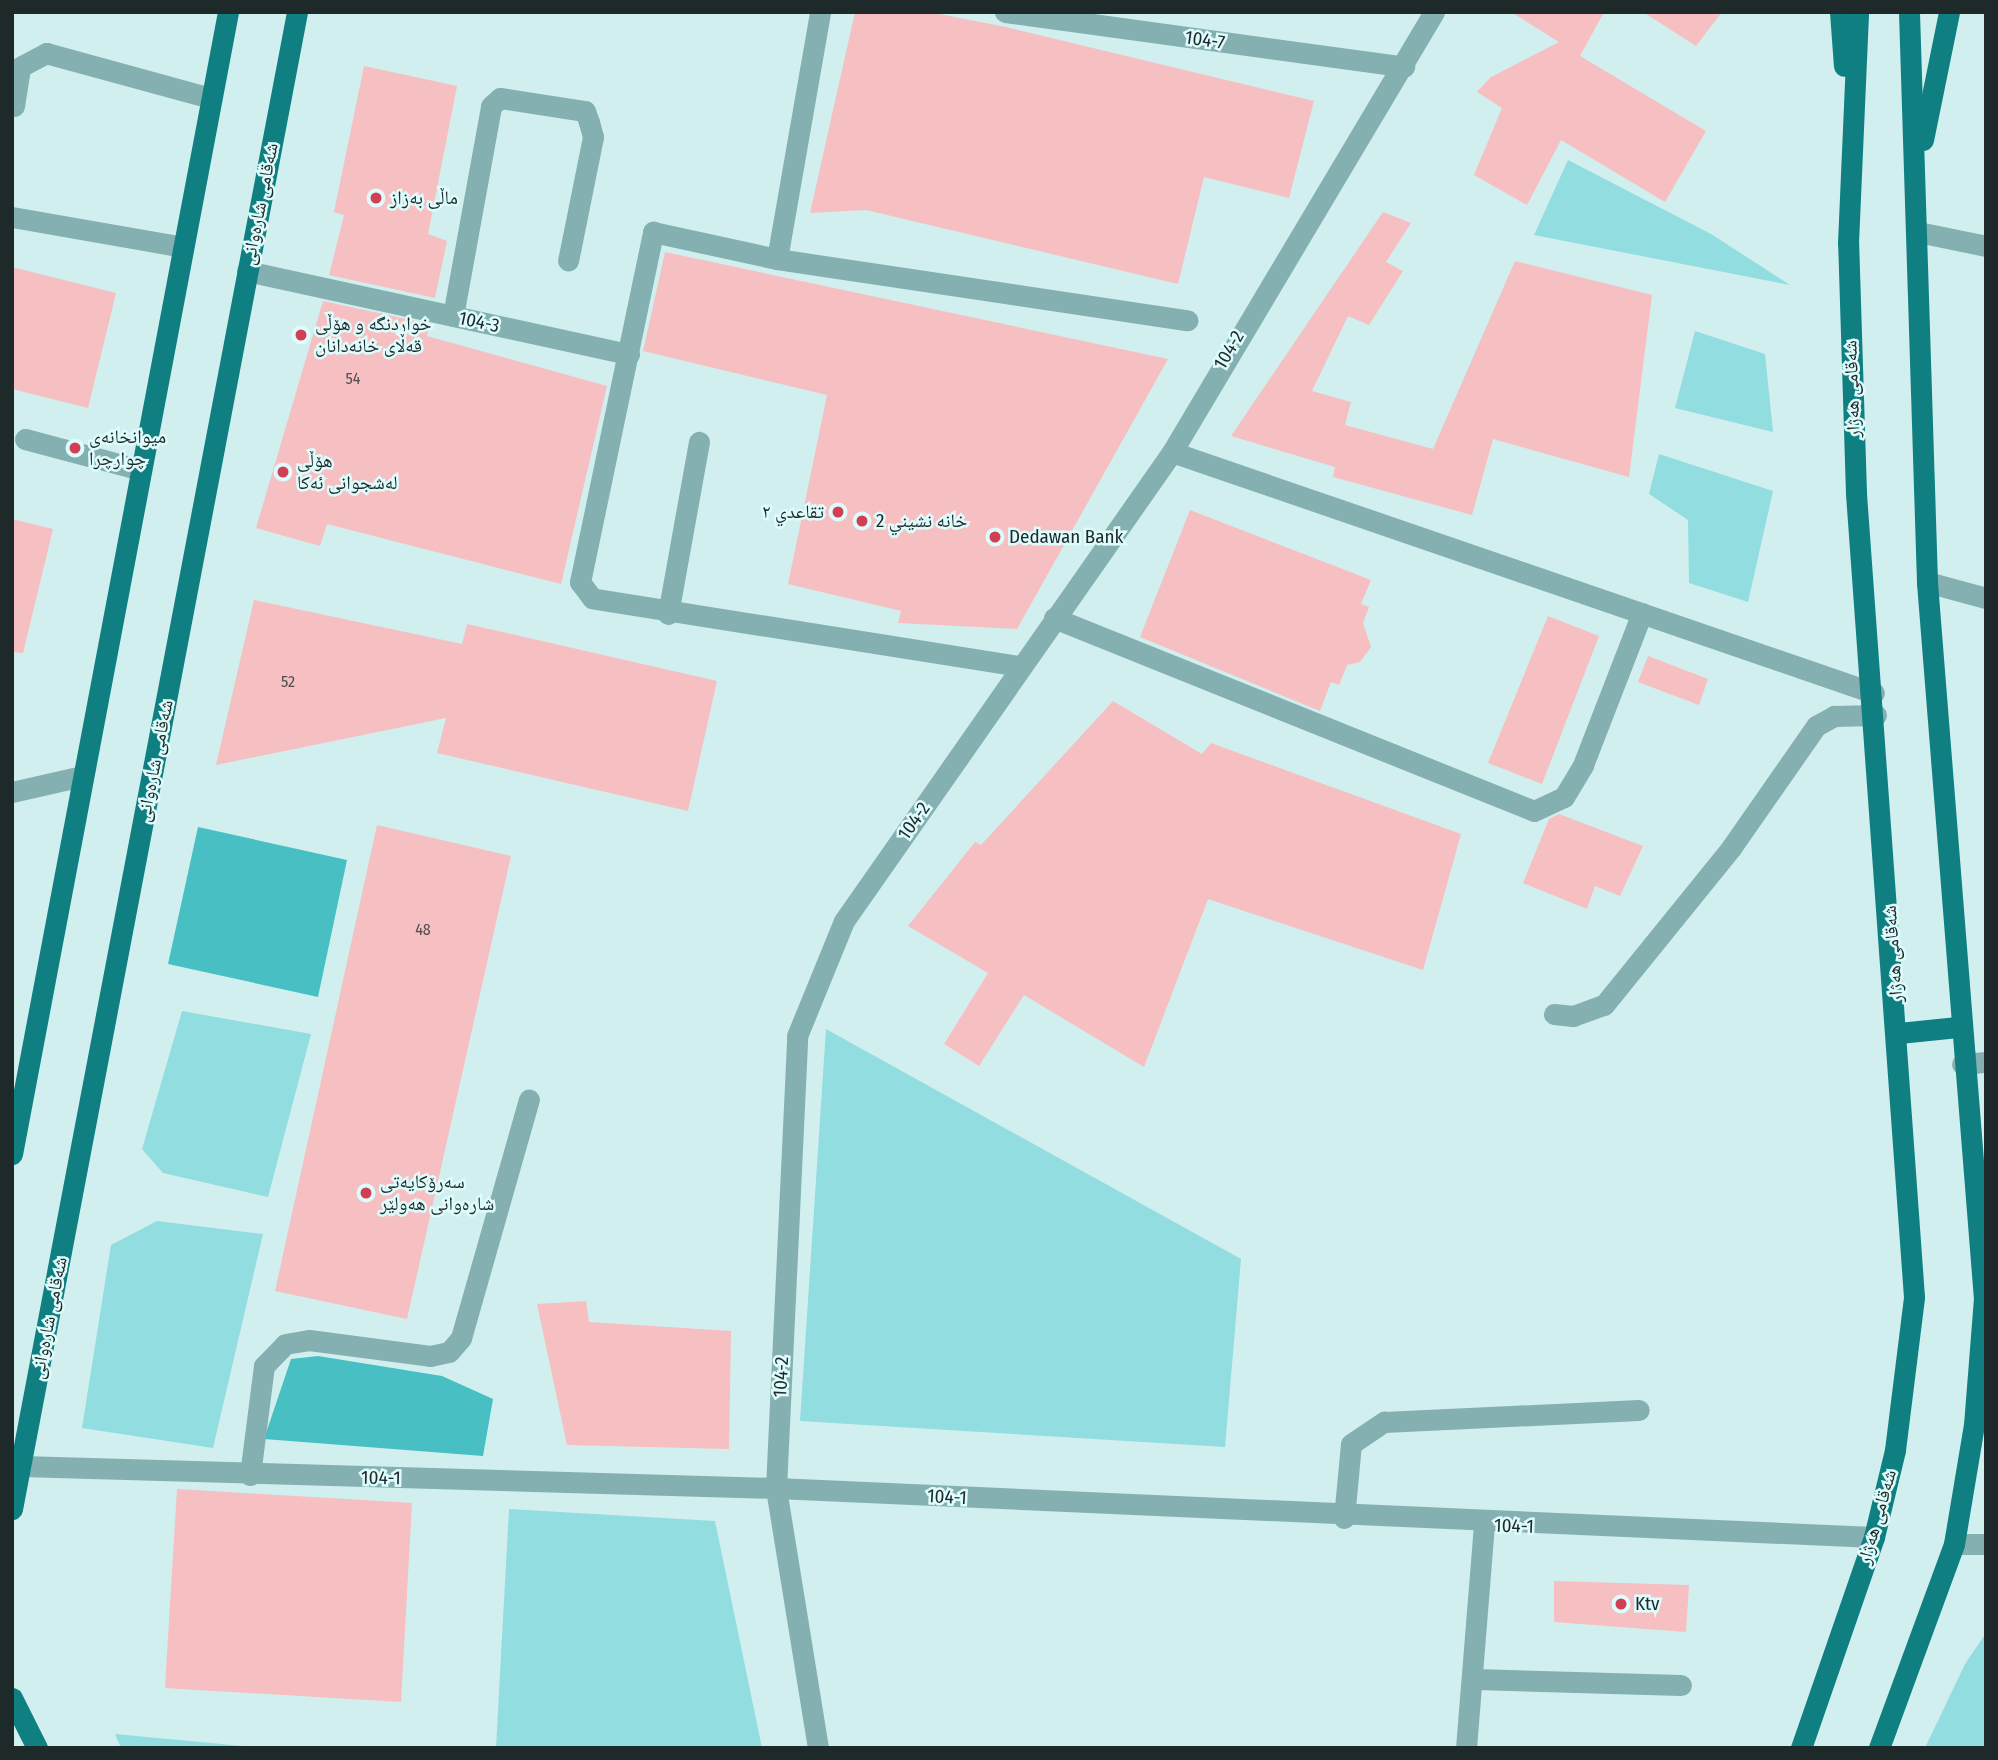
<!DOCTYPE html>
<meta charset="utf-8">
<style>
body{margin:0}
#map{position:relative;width:1998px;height:1760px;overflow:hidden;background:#d2efef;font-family:"Fira Sans Condensed","Noto Naskh Arabic",sans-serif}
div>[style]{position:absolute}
.green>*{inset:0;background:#92dddf}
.forest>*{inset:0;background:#48bfc2}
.building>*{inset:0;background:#f6bfc1}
.minor>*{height:21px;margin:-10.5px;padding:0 10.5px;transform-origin:10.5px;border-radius:10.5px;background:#84b0b1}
.major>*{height:21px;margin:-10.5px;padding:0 10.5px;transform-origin:10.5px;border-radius:10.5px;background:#0f7f81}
.dots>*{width:19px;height:19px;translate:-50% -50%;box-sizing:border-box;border:4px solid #dffcfd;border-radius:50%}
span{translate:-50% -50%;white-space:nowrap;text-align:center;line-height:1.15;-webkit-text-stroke:5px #dffcfd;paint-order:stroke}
.number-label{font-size:16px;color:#544e50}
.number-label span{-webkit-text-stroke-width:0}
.street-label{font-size:19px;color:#1e292a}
.poi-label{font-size:19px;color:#1e292a}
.left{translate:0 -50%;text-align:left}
.right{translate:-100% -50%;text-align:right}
.frame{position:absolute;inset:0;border:14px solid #1e292a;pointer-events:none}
</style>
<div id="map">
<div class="green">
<i style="clip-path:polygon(1568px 160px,1711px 234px,1790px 285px,1534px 235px)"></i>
<i style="clip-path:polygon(1695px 331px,1765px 354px,1773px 432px,1675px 408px)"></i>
<i style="clip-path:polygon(1659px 454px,1773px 491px,1748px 602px,1689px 583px,1688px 520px,1649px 494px)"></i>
<i style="clip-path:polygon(182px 1011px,311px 1034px,268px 1197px,163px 1173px,142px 1149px)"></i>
<i style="clip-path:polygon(826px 1029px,1241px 1259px,1225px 1447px,800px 1421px)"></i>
<i style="clip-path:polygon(157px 1221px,263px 1234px,213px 1448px,82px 1428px,111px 1245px)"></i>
<i style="clip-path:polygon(509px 1509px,715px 1521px,762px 1748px,496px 1748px)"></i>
<i style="clip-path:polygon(1986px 1633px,1986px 1748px,1925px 1748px,1965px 1664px)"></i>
<i style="clip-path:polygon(115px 1734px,264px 1748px,121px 1748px)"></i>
</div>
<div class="forest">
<i style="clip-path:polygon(198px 827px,347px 860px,318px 997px,168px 964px)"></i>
<i style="clip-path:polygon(318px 1356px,442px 1376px,493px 1399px,483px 1456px,264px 1439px,291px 1359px)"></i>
</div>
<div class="building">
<i style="clip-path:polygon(855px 12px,929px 12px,1006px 27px,1314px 101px,1289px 198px,1204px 177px,1178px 284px,866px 210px,810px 213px)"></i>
<i style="clip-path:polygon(1511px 12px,1604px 12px,1580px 56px,1706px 131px,1665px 202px,1561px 140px,1527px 205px,1474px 175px,1502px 108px,1477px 92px,1491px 77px,1559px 42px)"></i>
<i style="clip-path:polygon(1643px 12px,1722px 12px,1696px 46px)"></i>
<i style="clip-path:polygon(364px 66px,457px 86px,428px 234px,447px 241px,435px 298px,329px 275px,344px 215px,334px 212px)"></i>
<i style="clip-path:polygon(1383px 212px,1411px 223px,1386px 262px,1403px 271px,1369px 325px,1348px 316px,1312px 391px,1351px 402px,1345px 425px,1433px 449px,1515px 261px,1652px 295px,1629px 477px,1493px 439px,1472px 515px,1333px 477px,1335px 467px,1231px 436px)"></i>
<i style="clip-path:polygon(665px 252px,1168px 359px,1017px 629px,898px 623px,901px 611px,788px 584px,827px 395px,643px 351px)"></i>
<i style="clip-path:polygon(12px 267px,116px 293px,88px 408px,12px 389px)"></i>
<i style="clip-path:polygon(323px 301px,429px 324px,427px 336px,607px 386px,561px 584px,327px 524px,320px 546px,256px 528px)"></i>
<i style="clip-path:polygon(1190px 510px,1371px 580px,1361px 604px,1369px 607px,1363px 623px,1371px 647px,1360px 662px,1347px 665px,1339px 685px,1331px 682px,1320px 711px,1140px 637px)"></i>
<i style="clip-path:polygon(12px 519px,53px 529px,23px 653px,12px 652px)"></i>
<i style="clip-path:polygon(254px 600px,462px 644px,467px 624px,717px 681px,688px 811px,437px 753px,446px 718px,216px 765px)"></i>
<i style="clip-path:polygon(1548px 616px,1599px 636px,1542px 784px,1488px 763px)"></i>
<i style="clip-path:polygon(1648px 656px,1708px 679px,1699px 705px,1638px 682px)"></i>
<i style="clip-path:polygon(1113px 701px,1202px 754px,1211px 743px,1461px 834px,1423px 970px,1208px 899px,1144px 1067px,1024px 995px,979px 1066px,944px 1044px,988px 973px,908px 926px,975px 842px,981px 845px)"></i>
<i style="clip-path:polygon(1559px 814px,1643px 846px,1620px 896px,1595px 886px,1587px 909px,1523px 883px,1549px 819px)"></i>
<i style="clip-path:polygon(377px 825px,511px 856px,407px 1319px,275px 1291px)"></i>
<i style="clip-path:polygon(586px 1301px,589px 1322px,731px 1331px,729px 1449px,567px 1445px,537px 1304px)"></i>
<i style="clip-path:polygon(177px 1489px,412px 1503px,401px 1702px,165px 1688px)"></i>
<i style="clip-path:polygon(1554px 1581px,1689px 1585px,1686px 1632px,1554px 1622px)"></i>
</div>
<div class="minor">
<i style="left:1005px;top:12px;width:403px;rotate:7.8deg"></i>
<i style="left:14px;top:106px;width:39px;rotate:-81deg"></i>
<i style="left:20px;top:67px;width:30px;rotate:-28deg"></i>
<i style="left:46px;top:53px;width:171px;rotate:15.3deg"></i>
<i style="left:12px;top:217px;width:169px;rotate:9.9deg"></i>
<i style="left:1918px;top:232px;width:69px;rotate:11.6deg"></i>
<i style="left:777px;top:259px;width:251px;rotate:-80.1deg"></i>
<i style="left:247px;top:271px;width:391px;rotate:12.3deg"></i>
<i style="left:453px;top:316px;width:213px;rotate:-79.7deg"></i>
<i style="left:491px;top:106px;width:12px;rotate:-42deg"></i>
<i style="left:500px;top:98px;width:86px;rotate:8.7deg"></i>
<i style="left:585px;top:111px;width:12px;rotate:70deg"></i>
<i style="left:589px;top:122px;width:16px;rotate:75deg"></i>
<i style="left:593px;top:137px;width:126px;rotate:101.4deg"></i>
<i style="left:25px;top:439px;width:117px;rotate:14.9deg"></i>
<i style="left:1172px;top:452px;width:742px;rotate:18.95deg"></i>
<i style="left:1927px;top:582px;width:61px;rotate:15.2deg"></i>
<i style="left:668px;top:614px;width:175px;rotate:-79.8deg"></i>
<i style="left:1054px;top:618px;width:517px;rotate:21.9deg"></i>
<i style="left:1534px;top:811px;width:33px;rotate:-25deg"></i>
<i style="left:1564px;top:797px;width:37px;rotate:-59deg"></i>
<i style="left:1583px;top:765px;width:163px;rotate:-68.8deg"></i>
<i style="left:1019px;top:666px;width:432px;rotate:-171deg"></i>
<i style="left:592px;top:598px;width:20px;rotate:-127deg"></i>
<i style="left:580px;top:582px;width:358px;rotate:-78.2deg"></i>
<i style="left:653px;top:232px;width:127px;rotate:12.3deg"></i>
<i style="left:777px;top:259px;width:415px;rotate:8.5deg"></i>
<i style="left:12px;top:792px;width:72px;rotate:-12.9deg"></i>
<i style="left:1554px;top:1014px;width:19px;rotate:6deg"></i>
<i style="left:1573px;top:1016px;width:33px;rotate:-20deg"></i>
<i style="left:1604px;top:1005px;width:202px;rotate:-51deg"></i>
<i style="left:1731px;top:848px;width:149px;rotate:-55.1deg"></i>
<i style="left:1816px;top:726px;width:21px;rotate:-29deg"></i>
<i style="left:1834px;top:716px;width:42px;rotate:-1.4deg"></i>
<i style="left:1962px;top:1064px;width:24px;rotate:-5deg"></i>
<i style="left:21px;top:1466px;width:755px;rotate:1.67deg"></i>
<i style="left:776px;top:1488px;width:1099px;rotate:2.56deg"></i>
<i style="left:250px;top:1475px;width:110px;rotate:-82.7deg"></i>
<i style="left:264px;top:1366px;width:30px;rotate:-46deg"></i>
<i style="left:285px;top:1344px;width:24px;rotate:-9deg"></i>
<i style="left:309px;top:1340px;width:122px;rotate:7.5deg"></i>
<i style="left:430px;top:1356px;width:19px;rotate:-12deg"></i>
<i style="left:449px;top:1352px;width:18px;rotate:-49deg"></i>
<i style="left:461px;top:1338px;width:248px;rotate:-74.1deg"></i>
<i style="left:1344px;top:1518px;width:74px;rotate:-84.6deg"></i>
<i style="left:1351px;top:1444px;width:40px;rotate:-34deg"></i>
<i style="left:1384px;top:1422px;width:255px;rotate:-2.7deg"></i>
<i style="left:1954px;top:1544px;width:32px"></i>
<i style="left:1475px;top:1679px;width:206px;rotate:1.7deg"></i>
<i style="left:818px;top:1748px;width:263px;rotate:-99.2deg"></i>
<i style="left:776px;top:1488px;width:452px;rotate:-87.3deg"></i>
<i style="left:797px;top:1036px;width:124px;rotate:-67.8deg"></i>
<i style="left:844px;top:921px;width:572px;rotate:-55.03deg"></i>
<i style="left:1172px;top:452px;width:512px;rotate:-59.23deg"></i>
<i style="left:1466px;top:1748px;width:224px;rotate:-85.4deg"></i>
</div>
<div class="major">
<i style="left:1840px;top:12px;width:54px;rotate:85.8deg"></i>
<i style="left:1923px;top:140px;width:131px;rotate:-78.5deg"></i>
<i style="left:1899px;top:1033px;width:59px;rotate:-5.8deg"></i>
<i style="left:12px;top:1154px;width:1162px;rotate:-79.29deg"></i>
<i style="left:12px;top:1509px;width:1524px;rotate:-79.22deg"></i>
<i style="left:12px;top:1698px;width:56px;rotate:63.4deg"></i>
<i style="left:1801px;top:1748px;width:223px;rotate:-70.9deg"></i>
<i style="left:1874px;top:1537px;width:89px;rotate:-76.4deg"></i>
<i style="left:1895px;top:1450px;width:154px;rotate:-82.9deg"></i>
<i style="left:1914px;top:1297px;width:806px;rotate:-94.13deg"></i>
<i style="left:1856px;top:493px;width:250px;rotate:-91.8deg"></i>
<i style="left:1848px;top:243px;width:231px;rotate:-87.5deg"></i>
<i style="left:1879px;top:1748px;width:217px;rotate:-69.8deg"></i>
<i style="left:1954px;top:1544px;width:121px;rotate:-80.5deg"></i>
<i style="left:1974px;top:1425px;width:126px;rotate:-85.5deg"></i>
<i style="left:1984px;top:1299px;width:719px;rotate:-94.55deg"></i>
<i style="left:1927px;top:582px;width:570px;rotate:-91.81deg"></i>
</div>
<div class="dots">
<i style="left:376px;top:198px;background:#d03f54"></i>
<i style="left:301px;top:335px;background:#d03f54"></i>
<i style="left:75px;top:448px;background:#d03f54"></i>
<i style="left:283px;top:472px;background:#d03f54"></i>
<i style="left:838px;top:512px;background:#d03f54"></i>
<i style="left:862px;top:521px;background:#d03f54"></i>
<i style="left:995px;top:537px;background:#d03f54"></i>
<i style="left:366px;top:1193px;background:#d03f54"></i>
<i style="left:1621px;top:1604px;background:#d03f54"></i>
</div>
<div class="number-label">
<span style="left:353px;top:379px">54</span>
<span style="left:288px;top:682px">52</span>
<span style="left:423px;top:930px">48</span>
</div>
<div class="street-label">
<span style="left:1205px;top:40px;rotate:8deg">104-7</span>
<span style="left:260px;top:204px;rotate:-79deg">شەقامی شارەوانی</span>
<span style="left:479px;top:322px;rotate:12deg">104-3</span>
<span style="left:1229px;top:350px;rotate:-60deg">104-2</span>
<span style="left:1852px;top:389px;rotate:-92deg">شەقامی هەژار</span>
<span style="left:155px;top:761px;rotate:-79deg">شەقامی شارەوانی</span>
<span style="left:914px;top:821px;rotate:-55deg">104-2</span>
<span style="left:1893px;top:954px;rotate:-94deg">شەقامی هەژار</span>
<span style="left:49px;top:1318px;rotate:-79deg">شەقامی شارەوانی</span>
<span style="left:781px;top:1377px;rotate:-87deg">104-2</span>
<span style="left:381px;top:1478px;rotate:1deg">104-1</span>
<span style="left:947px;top:1497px;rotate:3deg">104-1</span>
<span style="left:1877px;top:1517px;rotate:-74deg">شەقامی هەژار</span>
<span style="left:1514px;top:1526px;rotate:2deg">104-1</span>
</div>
<div class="poi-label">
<span class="left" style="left:390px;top:198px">ماڵی بەزاز</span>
<span class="left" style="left:315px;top:335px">خواردنگە و هۆڵی<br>قەڵای خانەدانان</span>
<span class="left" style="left:89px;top:448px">میوانخانەی<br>چوارچرا</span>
<span class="left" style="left:297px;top:472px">هۆڵی<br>لەشجوانی ئەکا</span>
<span class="right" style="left:824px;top:512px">تقاعدي ٢</span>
<span class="left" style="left:876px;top:521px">خانه نشيني 2</span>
<span class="left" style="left:1009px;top:537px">Dedawan Bank</span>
<span class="left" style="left:380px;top:1193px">سەرۆکایەتی<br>شارەوانی هەولێر</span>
<span class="left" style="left:1635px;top:1604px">Ktv</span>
</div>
<div class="frame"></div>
</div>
